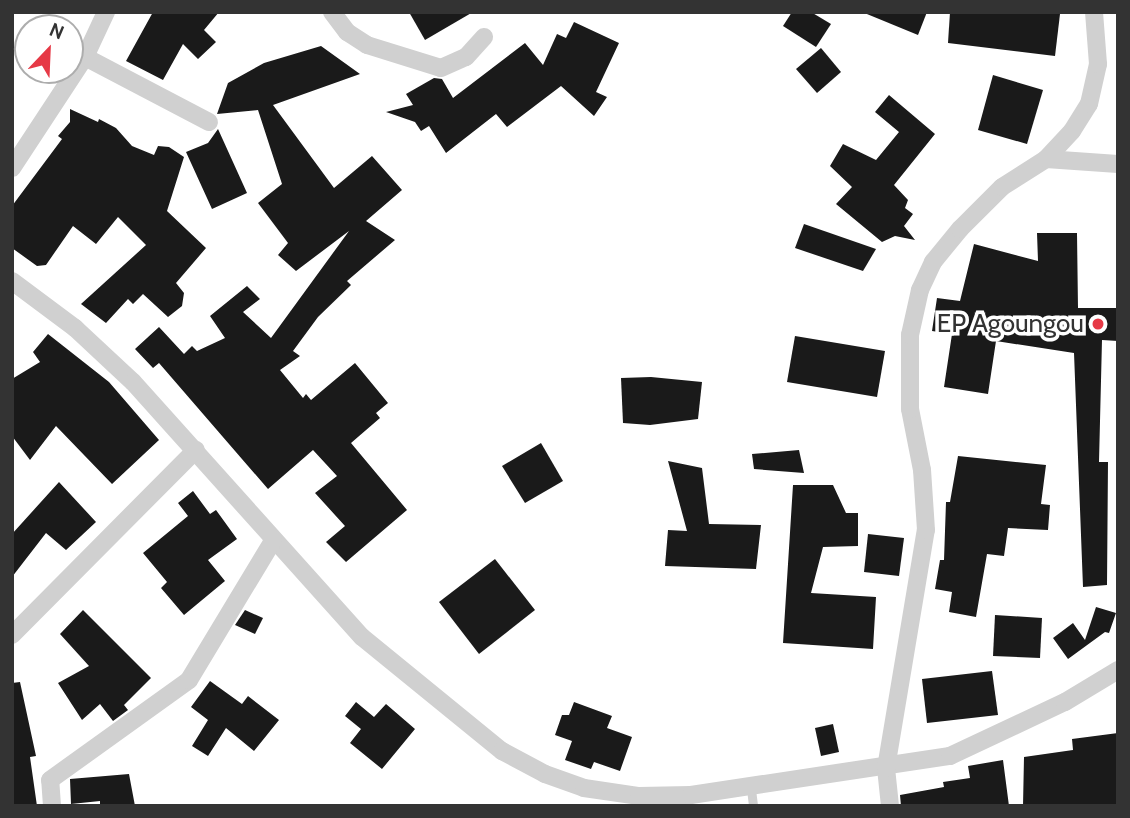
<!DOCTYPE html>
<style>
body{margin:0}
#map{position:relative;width:1130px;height:818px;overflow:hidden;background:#fff;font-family:Cabin,sans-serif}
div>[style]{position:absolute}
.building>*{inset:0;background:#1a1a1a}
.service>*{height:9px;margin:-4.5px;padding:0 4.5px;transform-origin:4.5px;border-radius:4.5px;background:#d0d0d0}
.minor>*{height:18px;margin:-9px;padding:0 9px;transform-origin:9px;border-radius:9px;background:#d0d0d0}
.dots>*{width:19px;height:19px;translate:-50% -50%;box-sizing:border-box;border:4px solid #fff;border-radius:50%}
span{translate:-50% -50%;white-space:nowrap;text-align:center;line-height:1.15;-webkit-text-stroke:7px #fff;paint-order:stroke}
.poi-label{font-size:26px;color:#333}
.right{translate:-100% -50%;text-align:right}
.frame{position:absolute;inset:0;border:14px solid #333;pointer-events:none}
.north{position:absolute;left:14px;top:14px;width:70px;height:70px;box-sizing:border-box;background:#fff;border:2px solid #adadad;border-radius:50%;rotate:23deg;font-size:19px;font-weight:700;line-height:28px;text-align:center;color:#333}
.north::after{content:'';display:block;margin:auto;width:24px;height:32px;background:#e63946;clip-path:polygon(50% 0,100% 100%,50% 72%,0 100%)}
</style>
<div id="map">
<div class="building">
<i style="clip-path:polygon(153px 12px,219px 12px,204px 30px,216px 42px,198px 59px,183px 44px,163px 80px,126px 61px)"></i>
<i style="clip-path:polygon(409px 12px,473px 12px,425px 40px)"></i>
<i style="clip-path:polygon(792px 12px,811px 12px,831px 24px,816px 47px,783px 26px)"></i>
<i style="clip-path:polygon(862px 12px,927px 12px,918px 35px)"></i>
<i style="clip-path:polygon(950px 12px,1060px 14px,1055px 56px,948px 43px)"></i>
<i style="clip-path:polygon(574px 22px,619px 43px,596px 92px,607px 97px,594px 116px,561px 86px,507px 127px,496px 114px,446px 153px,429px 126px,421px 131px,415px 122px,386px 112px,413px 105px,406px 94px,434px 78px,442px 79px,453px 98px,525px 43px,543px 65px,557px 34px,566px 38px)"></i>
<i style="clip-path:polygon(321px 46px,360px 74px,273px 105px,334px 188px,372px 156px,402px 190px,366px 221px,395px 240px,347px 281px,351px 285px,318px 317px,293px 351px,300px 356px,280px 370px,303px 398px,306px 394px,311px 400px,355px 363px,388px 403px,376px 413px,380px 418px,351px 443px,407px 510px,346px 562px,326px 542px,345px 526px,315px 493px,337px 476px,313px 450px,268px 489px,159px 363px,153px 368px,135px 349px,159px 327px,184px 354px,192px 346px,197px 351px,225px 338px,210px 316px,247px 286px,260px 299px,243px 312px,271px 338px,349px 231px,296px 271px,278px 255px,288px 243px,258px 203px,282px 184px,258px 110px,217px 114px,228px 83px,264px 63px)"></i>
<i style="clip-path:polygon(821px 48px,841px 72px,817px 93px,796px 69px)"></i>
<i style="clip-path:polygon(993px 75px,1043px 90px,1027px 144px,978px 130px)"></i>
<i style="clip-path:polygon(889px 95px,935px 134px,894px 185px,908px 200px,905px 208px,913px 214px,904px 226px,915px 240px,895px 236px,882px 242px,836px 204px,852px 187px,830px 166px,843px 144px,876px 160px,899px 132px,875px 112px)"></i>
<i style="clip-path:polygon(70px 109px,98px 122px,99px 119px,116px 128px,132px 146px,154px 155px,158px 146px,169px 147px,184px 157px,167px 211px,206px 248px,176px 283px,184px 293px,182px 306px,168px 317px,143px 294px,133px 304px,128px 299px,106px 323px,81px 304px,146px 245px,118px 217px,96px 244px,73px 226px,46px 265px,37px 266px,12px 248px,12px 206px,62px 139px,58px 136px,70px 122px)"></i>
<i style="clip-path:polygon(218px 129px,247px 193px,212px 209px,186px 152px,208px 143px)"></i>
<i style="clip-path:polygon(804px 224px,876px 249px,863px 271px,795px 248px)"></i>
<i style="clip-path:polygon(1037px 233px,1077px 233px,1078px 308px,1118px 308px,1118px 341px,1102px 340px,1099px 462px,1108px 462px,1107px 585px,1083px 587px,1074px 353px,996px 341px,988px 394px,944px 387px,952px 334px,932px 331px,937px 298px,960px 301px,974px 244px,1038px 261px)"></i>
<i style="clip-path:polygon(48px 334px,109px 382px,159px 440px,112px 484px,56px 426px,30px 460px,12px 436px,12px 379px,40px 362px,33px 352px)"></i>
<i style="clip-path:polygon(795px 336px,885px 351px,877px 397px,787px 382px)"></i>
<i style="clip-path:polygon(651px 377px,702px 382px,698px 419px,650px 425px,623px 423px,621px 378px)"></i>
<i style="clip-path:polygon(541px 443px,563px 481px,525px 503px,502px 466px)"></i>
<i style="clip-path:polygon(799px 450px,804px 473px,754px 469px,752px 454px)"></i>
<i style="clip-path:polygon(958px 456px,1046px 465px,1041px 504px,1050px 505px,1048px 530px,1008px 528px,1004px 556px,987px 554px,976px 617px,949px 612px,952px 592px,935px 589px,940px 560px,944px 560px,946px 502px,950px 502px)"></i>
<i style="clip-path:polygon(668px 461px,702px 468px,709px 524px,761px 525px,756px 569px,665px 566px,668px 530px,687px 531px)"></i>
<i style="clip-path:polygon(59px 482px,96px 522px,66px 550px,46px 533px,12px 577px,12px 534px)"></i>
<i style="clip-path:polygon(793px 485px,833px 485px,846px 513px,858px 513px,858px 546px,823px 547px,811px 593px,876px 597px,873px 649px,783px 643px)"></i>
<i style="clip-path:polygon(193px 491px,210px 514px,216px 510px,237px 539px,208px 560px,225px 581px,184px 615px,161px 588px,167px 582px,143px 553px,188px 516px,178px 503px)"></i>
<i style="clip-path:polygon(868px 534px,904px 538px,899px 576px,864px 572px)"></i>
<i style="clip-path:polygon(495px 559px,535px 610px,479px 654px,439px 602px)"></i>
<i style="clip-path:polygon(1096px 607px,1116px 613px,1109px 633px,1105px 632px,1068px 659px,1053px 638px,1073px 623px,1085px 640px)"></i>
<i style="clip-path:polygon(83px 610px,151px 678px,124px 705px,128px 710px,113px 721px,100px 704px,82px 720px,58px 683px,89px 666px,60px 634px)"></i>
<i style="clip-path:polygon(245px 610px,263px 618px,255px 634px,235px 625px)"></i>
<i style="clip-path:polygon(995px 615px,1042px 618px,1040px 658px,993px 656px)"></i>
<i style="clip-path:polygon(992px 671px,998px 715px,927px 723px,922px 679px)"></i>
<i style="clip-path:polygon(210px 681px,242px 704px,248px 696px,279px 720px,254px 751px,226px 728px,208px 756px,192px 746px,208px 720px,191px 707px)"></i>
<i style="clip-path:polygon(20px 682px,36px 756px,30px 757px,37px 806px,12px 806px,12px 683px)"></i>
<i style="clip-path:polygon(356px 702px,374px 717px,386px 704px,415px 729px,382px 769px,350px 743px,361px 729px,345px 716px)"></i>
<i style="clip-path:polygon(574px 702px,612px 716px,607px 728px,632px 737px,620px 771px,594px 762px,591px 769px,565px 760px,572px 741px,555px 735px,562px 715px,569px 715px)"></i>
<i style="clip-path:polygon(833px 724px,839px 752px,821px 756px,815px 728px)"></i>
<i style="clip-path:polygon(1118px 733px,1118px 806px,1023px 806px,1024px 757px,1073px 750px,1072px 739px)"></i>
<i style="clip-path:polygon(1003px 760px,1009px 806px,901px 806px,900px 795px,944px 787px,943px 782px,970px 778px,968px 766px)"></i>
<i style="clip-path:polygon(129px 774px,135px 806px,100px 806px,100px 801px,71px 804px,70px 779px)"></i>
</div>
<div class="service">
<i style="left:751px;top:789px;width:17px;rotate:83deg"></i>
</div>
<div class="minor">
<i style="left:332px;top:12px;width:25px;rotate:53deg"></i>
<i style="left:347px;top:32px;width:24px;rotate:33deg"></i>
<i style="left:367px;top:45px;width:77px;rotate:17.3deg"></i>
<i style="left:441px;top:68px;width:27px;rotate:-24deg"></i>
<i style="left:466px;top:57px;width:27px;rotate:-48deg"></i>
<i style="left:85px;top:57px;width:50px;rotate:-65deg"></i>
<i style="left:1046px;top:159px;width:72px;rotate:4deg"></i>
<i style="left:12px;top:168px;width:133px;rotate:-56.7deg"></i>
<i style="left:85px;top:57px;width:140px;rotate:27.7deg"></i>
<i style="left:12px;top:281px;width:79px;rotate:36.7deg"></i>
<i style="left:75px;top:328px;width:79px;rotate:43deg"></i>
<i style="left:133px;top:382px;width:343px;rotate:48.1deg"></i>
<i style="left:362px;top:637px;width:181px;rotate:39.2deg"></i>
<i style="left:502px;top:751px;width:49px;rotate:28.1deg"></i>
<i style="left:545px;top:774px;width:41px;rotate:19.7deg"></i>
<i style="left:584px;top:788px;width:56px;rotate:8.3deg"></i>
<i style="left:639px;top:796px;width:52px;rotate:-1.1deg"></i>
<i style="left:691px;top:795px;width:262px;rotate:-8.6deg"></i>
<i style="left:950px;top:756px;width:127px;rotate:-25.2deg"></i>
<i style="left:1065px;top:702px;width:62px;rotate:-31.1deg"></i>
<i style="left:12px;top:635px;width:261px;rotate:-45.2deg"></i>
<i style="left:52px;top:806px;width:26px;rotate:-94deg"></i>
<i style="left:50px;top:780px;width:171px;rotate:-35.7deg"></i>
<i style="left:189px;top:680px;width:162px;rotate:-58.9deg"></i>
<i style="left:890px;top:806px;width:38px;rotate:-96deg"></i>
<i style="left:886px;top:768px;width:241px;rotate:-80.5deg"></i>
<i style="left:926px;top:530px;width:60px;rotate:-93.8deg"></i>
<i style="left:922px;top:470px;width:62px;rotate:-101.1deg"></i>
<i style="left:910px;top:409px;width:74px;rotate:-90deg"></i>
<i style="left:910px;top:335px;width:46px;rotate:-77.5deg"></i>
<i style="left:920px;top:290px;width:31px;rotate:-65deg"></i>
<i style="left:933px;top:262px;width:43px;rotate:-50.7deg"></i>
<i style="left:960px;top:229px;width:59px;rotate:-45deg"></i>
<i style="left:1002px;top:187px;width:52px;rotate:-32.5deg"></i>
<i style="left:1046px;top:159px;width:38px;rotate:-47deg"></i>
<i style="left:1072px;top:131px;width:32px;rotate:-58deg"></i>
<i style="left:1089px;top:104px;width:41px;rotate:-77.3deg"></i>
<i style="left:1098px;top:64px;width:52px;rotate:-94.4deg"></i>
</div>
<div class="dots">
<i style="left:1098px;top:324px;background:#e63946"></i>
</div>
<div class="poi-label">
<span class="right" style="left:1084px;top:324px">EP Agoungou</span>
</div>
<div class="frame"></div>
<div class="north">N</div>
</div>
